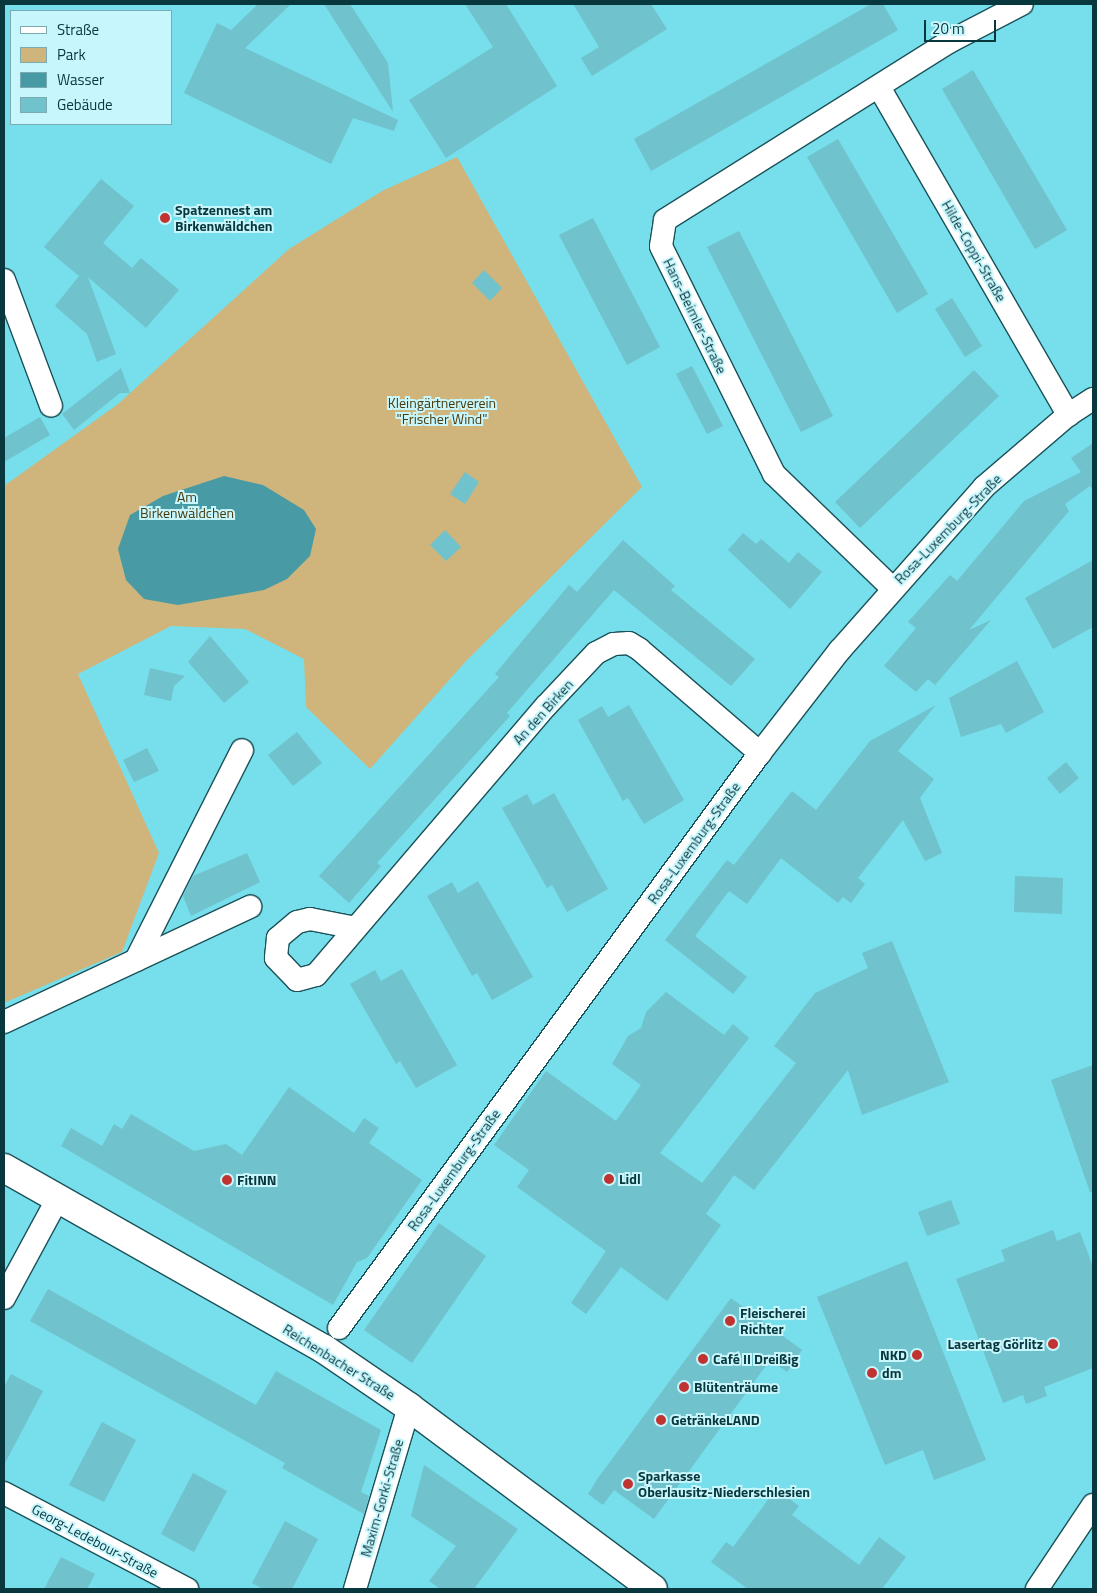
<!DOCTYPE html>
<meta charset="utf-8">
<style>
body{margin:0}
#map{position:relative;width:1097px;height:1593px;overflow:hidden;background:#77deeb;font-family:"Titillium Web",sans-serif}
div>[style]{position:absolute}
.green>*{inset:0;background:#cfb57c}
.water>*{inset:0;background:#489aa4}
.building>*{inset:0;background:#70c2cc}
.roads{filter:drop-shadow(1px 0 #1a5259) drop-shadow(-1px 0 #1a5259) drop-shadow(0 1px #1a5259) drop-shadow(0 -1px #1a5259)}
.street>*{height:22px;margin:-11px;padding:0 11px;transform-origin:11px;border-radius:11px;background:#fff}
.secondary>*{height:28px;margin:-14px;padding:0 14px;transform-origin:14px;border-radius:14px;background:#fff}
.dots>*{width:14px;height:14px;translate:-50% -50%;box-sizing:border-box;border:2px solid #c7f6fc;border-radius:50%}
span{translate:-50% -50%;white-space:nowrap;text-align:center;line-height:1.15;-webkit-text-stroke:4px #c7f6fc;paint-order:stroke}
.poi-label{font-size:14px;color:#08373d;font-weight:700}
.left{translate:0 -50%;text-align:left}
.right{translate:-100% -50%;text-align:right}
.street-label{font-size:14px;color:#08373d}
.park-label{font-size:14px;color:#4b3909}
.frame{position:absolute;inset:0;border:5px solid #08373d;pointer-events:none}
.legend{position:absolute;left:10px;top:10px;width:162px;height:115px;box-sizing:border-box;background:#c7f6fc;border:1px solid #7baab0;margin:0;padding:6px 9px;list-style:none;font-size:15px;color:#08373d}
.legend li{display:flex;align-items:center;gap:10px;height:25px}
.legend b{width:25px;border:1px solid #7baab0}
.scale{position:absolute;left:924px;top:20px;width:72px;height:22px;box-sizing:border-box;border:2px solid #08373d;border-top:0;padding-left:6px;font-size:15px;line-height:18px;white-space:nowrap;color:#08373d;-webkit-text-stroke:4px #c7f6fc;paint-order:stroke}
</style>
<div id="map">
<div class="green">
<i style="clip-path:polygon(457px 157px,642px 487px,466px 661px,370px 769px,306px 707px,304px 659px,245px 629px,171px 626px,78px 674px,159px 853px,122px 952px,4px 1003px,4px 486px,118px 404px,289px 249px,382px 191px)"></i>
</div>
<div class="water">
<i style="clip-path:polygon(224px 476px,263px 485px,304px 510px,316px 529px,310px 556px,287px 579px,264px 590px,178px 605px,144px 599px,126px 580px,118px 549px,130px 515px,163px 496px)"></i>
</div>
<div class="building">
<i style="clip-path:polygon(258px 4px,291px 4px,245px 48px,398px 120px,394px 131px,353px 118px,331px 164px,184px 93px,217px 23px,231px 30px)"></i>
<i style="clip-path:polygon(324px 4px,350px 4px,388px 63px,393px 112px)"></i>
<i style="clip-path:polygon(465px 4px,506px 4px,557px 86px,446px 158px,409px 100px,493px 47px)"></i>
<i style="clip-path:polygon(573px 4px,651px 4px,667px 29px,592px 76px,581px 58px,599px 47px)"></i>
<i style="clip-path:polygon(871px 4px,883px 4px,898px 30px,651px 171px,634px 139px)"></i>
<i style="clip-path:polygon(973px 70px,1067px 230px,1035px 249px,942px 89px)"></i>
<i style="clip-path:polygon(838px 139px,928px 294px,897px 313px,807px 157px)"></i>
<i style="clip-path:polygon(101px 179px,134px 206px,103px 243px,132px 268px,141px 258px,179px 290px,146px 328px,88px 277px,116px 354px,97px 362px,87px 334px,55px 306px,79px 276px,44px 247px)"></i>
<i style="clip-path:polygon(593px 218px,660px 347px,627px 365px,559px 235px)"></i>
<i style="clip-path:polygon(739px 231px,833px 416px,801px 432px,707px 247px)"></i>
<i style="clip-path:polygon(484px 270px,502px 288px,490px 301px,472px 283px)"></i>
<i style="clip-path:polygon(952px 298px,982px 346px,965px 357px,935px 309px)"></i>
<i style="clip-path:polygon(692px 366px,723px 426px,707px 434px,676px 374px)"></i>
<i style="clip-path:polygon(121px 368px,130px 393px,120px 393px,74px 430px,62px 414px)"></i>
<i style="clip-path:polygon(974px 370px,999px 396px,860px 528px,835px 502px)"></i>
<i style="clip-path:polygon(40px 417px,50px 435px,4px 462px,4px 438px)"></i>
<i style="clip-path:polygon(1093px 443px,1093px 490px,1090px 486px,1065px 504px,1069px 511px,969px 630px,991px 620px,935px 685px,928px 679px,916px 692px,884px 666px,916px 628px,908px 622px,950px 575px,957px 581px,1024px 501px,1081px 472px,1071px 458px)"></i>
<i style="clip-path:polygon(465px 472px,479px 482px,465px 504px,450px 494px)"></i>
<i style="clip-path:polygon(445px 530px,461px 547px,446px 561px,430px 545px)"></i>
<i style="clip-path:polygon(743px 533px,756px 544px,761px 539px,789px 563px,798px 552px,822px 572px,790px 609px,728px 550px)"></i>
<i style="clip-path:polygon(623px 540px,675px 586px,671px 590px,755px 659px,731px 686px,614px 590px,507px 713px,510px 716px,377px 863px,381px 866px,349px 903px,319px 876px,499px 677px,495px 674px,569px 585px,577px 592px)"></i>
<i style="clip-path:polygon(1093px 560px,1093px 627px,1053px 649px,1025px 598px)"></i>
<i style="clip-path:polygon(210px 636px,249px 682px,224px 703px,188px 662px)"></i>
<i style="clip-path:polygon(1017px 661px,1044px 712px,1006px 733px,1001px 724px,961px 737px,949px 698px)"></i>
<i style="clip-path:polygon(150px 668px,185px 676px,174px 686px,171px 701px,144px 695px)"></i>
<i style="clip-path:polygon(629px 705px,684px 800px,644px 824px,628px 798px,623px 801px,578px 720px,602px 706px,608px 717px)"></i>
<i style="clip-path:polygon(936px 705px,898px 751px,934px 779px,920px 798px,942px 853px,925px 861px,903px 820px,858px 878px,865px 884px,851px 903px,843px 897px,838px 903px,781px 858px,747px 904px,729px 891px,695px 936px,747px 977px,733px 994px,665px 940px,727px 860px,734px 865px,792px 791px,816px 810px,870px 741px)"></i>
<i style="clip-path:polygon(297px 732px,322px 763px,293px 786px,268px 755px)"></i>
<i style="clip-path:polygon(147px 748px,159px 771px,134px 782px,123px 760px)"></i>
<i style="clip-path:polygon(1066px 762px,1079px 778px,1060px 794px,1047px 778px)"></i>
<i style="clip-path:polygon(554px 793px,608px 889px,567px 912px,552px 885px,547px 888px,502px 808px,527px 794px,533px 805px)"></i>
<i style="clip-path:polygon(247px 853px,260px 882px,191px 916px,183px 896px,193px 876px)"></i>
<i style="clip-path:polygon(1015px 876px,1063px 878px,1062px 914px,1014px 912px)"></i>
<i style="clip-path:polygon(478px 881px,533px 977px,492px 1000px,477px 973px,472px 976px,427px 896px,452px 882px,458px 893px)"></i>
<i style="clip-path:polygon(892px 941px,949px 1082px,862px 1115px,848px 1070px,754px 1190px,734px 1175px,706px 1214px,721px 1225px,667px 1301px,621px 1267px,586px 1314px,571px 1303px,606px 1251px,517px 1187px,529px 1170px,494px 1145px,546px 1071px,616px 1121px,641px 1085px,612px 1064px,628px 1036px,641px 1028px,646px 1012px,666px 992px,724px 1035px,733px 1024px,749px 1038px,660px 1153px,702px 1183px,796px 1063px,774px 1046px,815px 993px,868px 968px,862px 953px)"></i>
<i style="clip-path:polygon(402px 969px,457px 1065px,416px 1088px,400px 1061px,396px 1064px,350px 984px,375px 970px,381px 981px)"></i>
<i style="clip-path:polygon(1093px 1065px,1093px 1192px,1090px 1192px,1051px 1080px)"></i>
<i style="clip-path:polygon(289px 1087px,354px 1133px,364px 1118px,379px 1128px,369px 1143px,422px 1180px,367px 1258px,357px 1262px,333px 1305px,61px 1146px,71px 1128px,102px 1146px,114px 1124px,122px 1129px,131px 1114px,194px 1151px,226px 1144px,242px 1155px)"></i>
<i style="clip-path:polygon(951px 1200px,960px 1224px,927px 1236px,918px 1212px)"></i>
<i style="clip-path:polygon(439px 1223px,486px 1256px,412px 1363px,364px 1330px)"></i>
<i style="clip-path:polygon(1053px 1230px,1057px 1241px,1080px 1232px,1093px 1267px,1093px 1368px,1044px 1387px,1047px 1396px,1026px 1404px,1023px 1395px,1003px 1403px,956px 1279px,1005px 1261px,1001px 1250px)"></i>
<i style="clip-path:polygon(907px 1261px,986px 1460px,934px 1480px,923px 1450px,885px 1465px,817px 1297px)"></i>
<i style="clip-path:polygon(48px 1289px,256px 1405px,276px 1371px,381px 1430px,361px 1492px,369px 1496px,364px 1514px,282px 1468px,285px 1463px,30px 1321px)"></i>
<i style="clip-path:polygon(731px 1298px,802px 1350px,787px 1372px,770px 1360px,654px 1519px,614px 1490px,603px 1505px,588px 1494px,598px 1478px)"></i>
<i style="clip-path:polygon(11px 1374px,43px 1391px,4px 1465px,4px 1387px)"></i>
<i style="clip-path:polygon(102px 1422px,136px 1440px,104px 1502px,69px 1485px)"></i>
<i style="clip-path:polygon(424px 1465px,518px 1529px,474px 1589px,440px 1589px,429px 1581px,456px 1546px,411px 1516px)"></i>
<i style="clip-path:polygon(193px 1473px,227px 1491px,194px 1552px,161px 1534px)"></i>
<i style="clip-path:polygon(776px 1489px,799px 1506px,792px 1515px,859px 1565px,879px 1537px,906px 1557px,882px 1589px,748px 1589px,711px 1562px,726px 1542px,733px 1547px)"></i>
<i style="clip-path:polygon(285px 1521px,318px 1539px,292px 1589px,263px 1589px,252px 1583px)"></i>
<i style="clip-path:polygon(61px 1557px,95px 1574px,87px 1589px,44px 1589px)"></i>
</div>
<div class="roads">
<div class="street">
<i style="left:879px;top:87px;width:379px;rotate:60deg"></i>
<i style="left:4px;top:280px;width:134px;rotate:69.5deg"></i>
<i style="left:892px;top:588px;width:164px;rotate:-136deg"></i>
<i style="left:774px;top:474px;width:254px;rotate:-116.4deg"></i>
<i style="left:661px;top:246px;width:26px;rotate:-81deg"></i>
<i style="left:665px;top:220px;width:335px;rotate:-32.1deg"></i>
<i style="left:949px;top:42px;width:82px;rotate:-27.5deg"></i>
<i style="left:356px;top:928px;width:47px;rotate:-168.9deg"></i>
<i style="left:310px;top:919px;width:13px;rotate:167deg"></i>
<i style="left:297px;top:922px;width:25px;rotate:140deg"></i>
<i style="left:278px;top:938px;width:20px;rotate:96deg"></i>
<i style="left:276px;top:958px;width:30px;rotate:46deg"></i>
<i style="left:297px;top:980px;width:20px;rotate:-15deg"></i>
<i style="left:316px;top:975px;width:354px;rotate:-49.5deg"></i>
<i style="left:546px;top:706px;width:73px;rotate:-46.7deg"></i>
<i style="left:596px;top:653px;width:20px;rotate:-27deg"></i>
<i style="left:614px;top:644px;width:15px;rotate:-4deg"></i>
<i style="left:629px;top:643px;width:12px;rotate:31deg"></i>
<i style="left:639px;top:649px;width:160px;rotate:40.7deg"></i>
<i style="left:136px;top:960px;width:235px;rotate:-63.2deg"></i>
<i style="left:4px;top:1022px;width:272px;rotate:-25.1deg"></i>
<i style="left:4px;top:1298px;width:114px;rotate:-61.6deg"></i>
<i style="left:339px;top:1328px;width:713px;rotate:-53.79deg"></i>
<i style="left:760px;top:753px;width:130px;rotate:-52.2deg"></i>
<i style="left:840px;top:650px;width:217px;rotate:-48.5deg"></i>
<i style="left:984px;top:487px;width:111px;rotate:-40.6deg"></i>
<i style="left:1068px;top:415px;width:30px;rotate:-33deg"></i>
<i style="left:4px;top:1493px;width:207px;rotate:27.7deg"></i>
<i style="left:355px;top:1589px;width:190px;rotate:-73.5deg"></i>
<i style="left:1037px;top:1589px;width:101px;rotate:-56.3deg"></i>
</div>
<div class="secondary">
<i style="left:4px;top:1168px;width:368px;rotate:29.5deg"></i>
<i style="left:324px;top:1349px;width:103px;rotate:34.3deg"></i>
<i style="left:409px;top:1407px;width:304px;rotate:36.7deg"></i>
</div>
</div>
<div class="dots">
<i style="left:165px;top:218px;background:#c13330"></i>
<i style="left:609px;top:1179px;background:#c13330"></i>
<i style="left:227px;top:1180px;background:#c13330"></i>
<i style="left:730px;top:1321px;background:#c13330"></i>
<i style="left:1053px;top:1344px;background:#c13330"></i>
<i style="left:917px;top:1355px;background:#c13330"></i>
<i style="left:703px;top:1359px;background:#c13330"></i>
<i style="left:872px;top:1373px;background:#c13330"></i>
<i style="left:684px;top:1387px;background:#c13330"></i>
<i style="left:661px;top:1420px;background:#c13330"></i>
<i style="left:628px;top:1484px;background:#c13330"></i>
</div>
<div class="poi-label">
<span class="left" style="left:175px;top:218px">Spatzennest am<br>Birkenwäldchen</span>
<span class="left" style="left:619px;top:1179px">Lidl</span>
<span class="left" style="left:237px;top:1180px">FitINN</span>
<span class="left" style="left:740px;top:1321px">Fleischerei<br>Richter</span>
<span class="right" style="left:1043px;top:1344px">Lasertag Görlitz</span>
<span class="right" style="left:907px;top:1355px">NKD</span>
<span class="left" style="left:713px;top:1359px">Café II Dreißig</span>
<span class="left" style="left:882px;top:1373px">dm</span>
<span class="left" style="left:694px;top:1387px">Blütenträume</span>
<span class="left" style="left:671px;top:1420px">GetränkeLAND</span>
<span class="left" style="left:638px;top:1484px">Sparkasse<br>Oberlausitz-Niederschlesien</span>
</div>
<div class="street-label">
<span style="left:974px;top:251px;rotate:60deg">Hilde-Coppi-Straße</span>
<span style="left:695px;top:316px;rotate:64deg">Hans-Beimler-Straße</span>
<span style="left:948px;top:529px;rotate:-46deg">Rosa-Luxemburg-Straße</span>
<span style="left:543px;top:712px;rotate:-48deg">An den Birken</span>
<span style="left:694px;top:843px;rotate:-54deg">Rosa-Luxemburg-Straße</span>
<span style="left:454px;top:1170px;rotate:-54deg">Rosa-Luxemburg-Straße</span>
<span style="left:339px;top:1362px;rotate:32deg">Reichenbacher Straße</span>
<span style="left:382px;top:1498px;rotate:-74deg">Maxim-Gorki-Straße</span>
<span style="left:95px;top:1541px;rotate:28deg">Georg-Ledebour-Straße</span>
</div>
<div class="park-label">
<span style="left:442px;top:411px">Kleingärtnerverein<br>"Frischer Wind"</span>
<span style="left:187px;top:505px">Am<br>Birkenwäldchen</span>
</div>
<div class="frame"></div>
<ul class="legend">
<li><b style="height:6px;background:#fff"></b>Straße</li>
<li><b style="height:14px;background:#cfb57c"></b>Park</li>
<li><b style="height:14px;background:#489aa4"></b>Wasser</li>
<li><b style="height:14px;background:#70c2cc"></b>Gebäude</li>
</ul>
<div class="scale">20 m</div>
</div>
